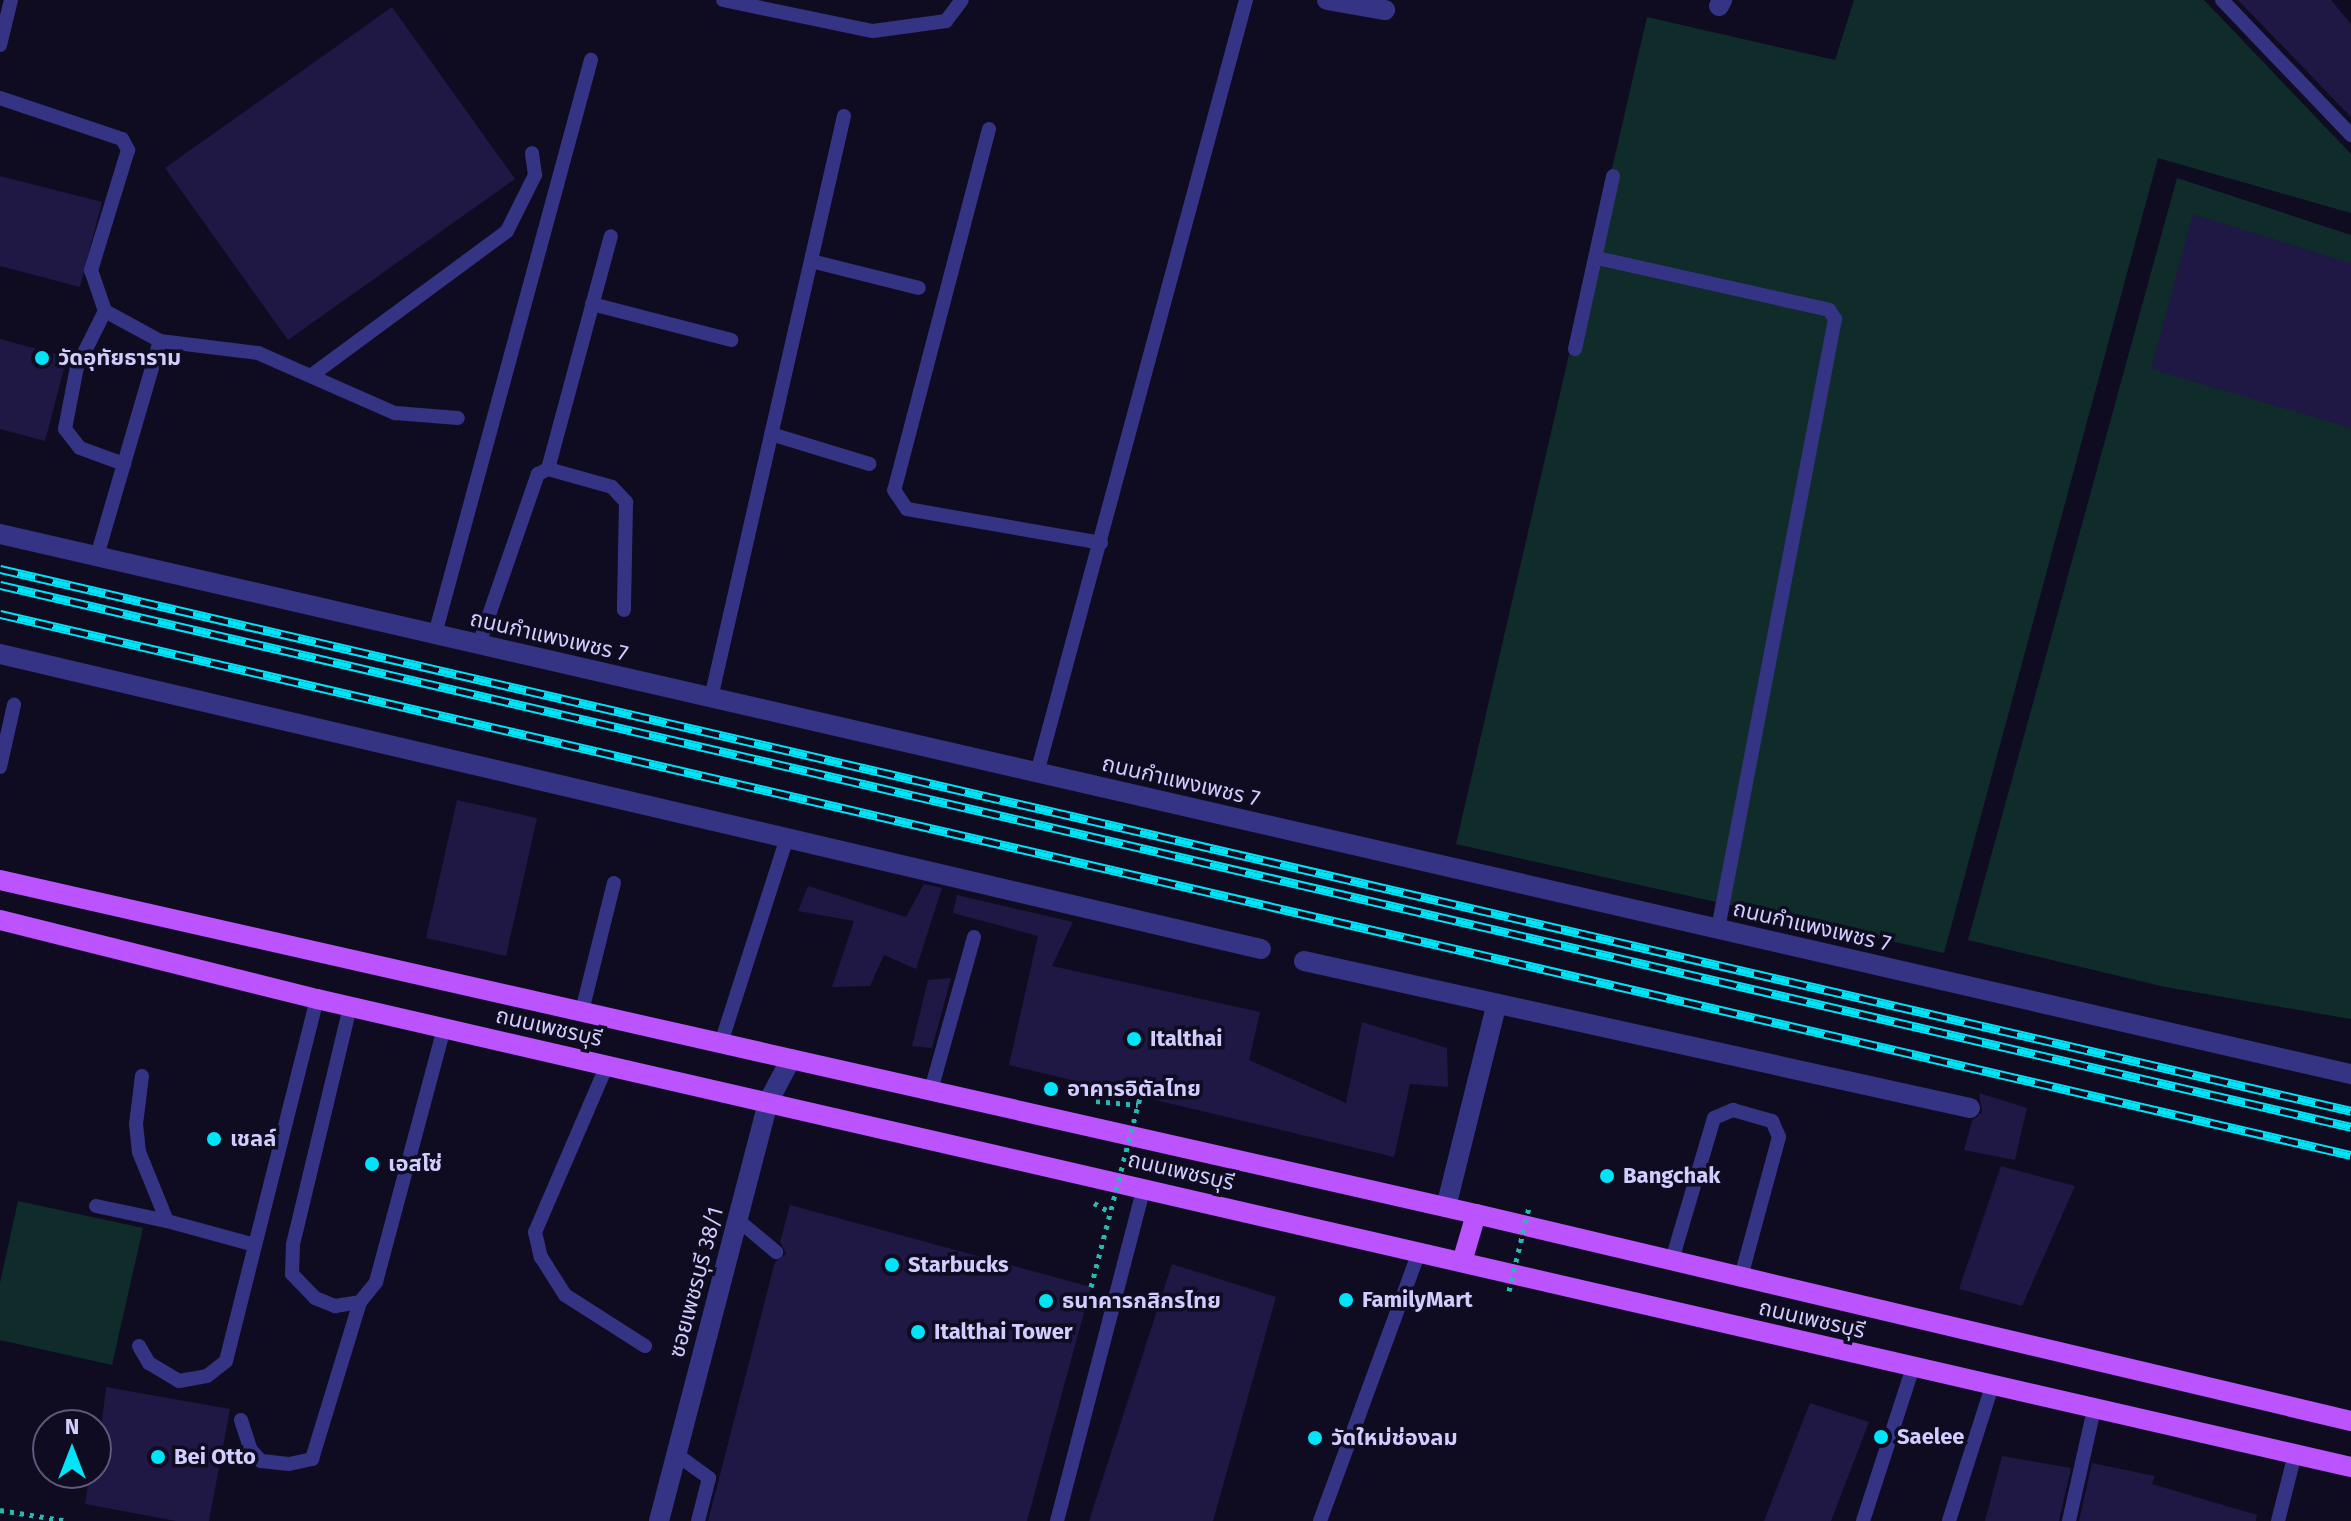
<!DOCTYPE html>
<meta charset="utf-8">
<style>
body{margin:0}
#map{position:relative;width:2351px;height:1521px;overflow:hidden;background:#0f0c22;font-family:"Fira Sans","Noto Sans Thai",sans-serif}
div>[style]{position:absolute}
.green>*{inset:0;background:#0f2c2a}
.building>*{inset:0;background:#1f1744}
.path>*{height:5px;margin-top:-2.5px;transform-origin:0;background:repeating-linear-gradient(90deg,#27b9ad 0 4px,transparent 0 10px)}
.service>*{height:14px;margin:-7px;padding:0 7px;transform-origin:7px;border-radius:7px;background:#353484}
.minor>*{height:20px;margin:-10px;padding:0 10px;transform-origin:10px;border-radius:10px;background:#353484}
.tertiary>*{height:20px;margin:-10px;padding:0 10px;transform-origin:10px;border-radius:10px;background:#353484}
.primary>*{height:20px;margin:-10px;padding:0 10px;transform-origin:10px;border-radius:10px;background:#bb54ff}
.rail>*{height:9px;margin-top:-4.5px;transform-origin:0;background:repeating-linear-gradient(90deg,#0f0c22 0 18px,#00e4f8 0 36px);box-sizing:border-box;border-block:2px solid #00e4f8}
.path-bridge>*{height:5px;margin-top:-2.5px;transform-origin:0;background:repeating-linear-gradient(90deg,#27b9ad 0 4px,transparent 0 10px)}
.dots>*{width:22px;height:22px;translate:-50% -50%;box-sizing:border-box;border:4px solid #0f0c22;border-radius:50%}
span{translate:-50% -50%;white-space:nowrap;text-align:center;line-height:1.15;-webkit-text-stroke:7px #0f0c22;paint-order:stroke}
.poi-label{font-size:22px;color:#d1cdff;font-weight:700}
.left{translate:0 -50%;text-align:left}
.street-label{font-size:22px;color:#d1cdff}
.north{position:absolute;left:32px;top:1409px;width:80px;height:80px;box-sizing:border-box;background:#0f0c22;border:2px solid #5d597a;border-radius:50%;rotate:0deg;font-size:22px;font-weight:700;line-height:32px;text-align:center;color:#d1cdff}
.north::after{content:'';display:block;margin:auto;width:28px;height:36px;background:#00e4f8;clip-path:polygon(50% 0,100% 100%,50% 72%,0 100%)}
</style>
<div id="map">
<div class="green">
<i style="clip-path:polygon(1854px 0,2204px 0,2351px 154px,2351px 213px,2158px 158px,1944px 953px,1456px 844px,1647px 17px,1835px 60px)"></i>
<i style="clip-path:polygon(2177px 178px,2351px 235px,2351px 1019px,2165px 987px,1968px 940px)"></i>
<i style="clip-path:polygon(18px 1201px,143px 1228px,112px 1365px,0 1340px,0 1283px)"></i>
</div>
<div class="building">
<i style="clip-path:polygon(2238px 0,2331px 0,2351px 24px,2351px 117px)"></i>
<i style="clip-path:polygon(392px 7px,515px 179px,288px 340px,165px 168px)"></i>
<i style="clip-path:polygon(0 176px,102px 202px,80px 287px,0 266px)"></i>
<i style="clip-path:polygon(2193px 214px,2351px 263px,2351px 428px,2151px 369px)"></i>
<i style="clip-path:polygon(0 339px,67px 357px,45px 441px,0 429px)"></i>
<i style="clip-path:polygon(457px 800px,537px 818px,506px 956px,426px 938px)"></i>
<i style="clip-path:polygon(924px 884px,942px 888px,916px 969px,884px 955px,870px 986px,832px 987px,854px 921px,798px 911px,808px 886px,906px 917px)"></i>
<i style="clip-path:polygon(957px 895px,1073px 922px,1052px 966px,1260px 1012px,1249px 1060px,1346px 1103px,1362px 1022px,1447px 1048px,1448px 1087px,1410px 1084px,1394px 1157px,1009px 1065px,1038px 936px,953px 913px)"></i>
<i style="clip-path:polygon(951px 978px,932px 1048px,912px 1046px,928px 980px)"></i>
<i style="clip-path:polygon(1979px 1093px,2027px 1108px,2015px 1160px,1964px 1150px,1972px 1121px,1982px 1112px)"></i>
<i style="clip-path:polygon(2001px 1166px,2075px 1186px,2022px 1306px,1959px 1289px)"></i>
<i style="clip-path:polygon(790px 1205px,1091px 1287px,1027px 1521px,708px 1521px,775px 1262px,786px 1254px,780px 1242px)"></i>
<i style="clip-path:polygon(1172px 1264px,1276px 1297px,1213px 1521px,1089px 1521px)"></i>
<i style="clip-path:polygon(106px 1387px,230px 1409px,209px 1521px,176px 1521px,85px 1504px,90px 1473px,96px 1473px)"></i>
<i style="clip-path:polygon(1810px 1403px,1869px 1422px,1831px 1521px,1764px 1521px)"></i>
<i style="clip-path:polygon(2002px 1456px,2071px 1468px,2059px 1521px,1985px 1521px)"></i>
<i style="clip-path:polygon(2092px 1463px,2155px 1476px,2152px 1484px,2257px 1515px,2256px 1521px,2079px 1521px)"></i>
</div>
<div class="path">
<i style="left:1096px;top:1101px;width:42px;rotate:5.4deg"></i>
<i style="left:1094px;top:1203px;width:18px;rotate:29deg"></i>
<i style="left:0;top:1510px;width:69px;rotate:9.2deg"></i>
</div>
<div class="service">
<i style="left:723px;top:0;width:153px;rotate:11.7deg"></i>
<i style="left:873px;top:31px;width:74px;rotate:-7.8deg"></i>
<i style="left:946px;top:21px;width:26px;rotate:-53deg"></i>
<i style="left:2222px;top:0;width:187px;rotate:46.3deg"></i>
<i style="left:0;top:45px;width:46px;rotate:-76.3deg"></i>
<i style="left:0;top:98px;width:129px;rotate:18.6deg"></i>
<i style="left:122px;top:139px;width:13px;rotate:61deg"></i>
<i style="left:128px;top:150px;width:126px;rotate:107.1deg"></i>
<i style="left:91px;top:270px;width:43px;rotate:71.1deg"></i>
<i style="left:105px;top:311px;width:63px;rotate:28.6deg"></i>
<i style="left:160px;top:341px;width:99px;rotate:7deg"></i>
<i style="left:258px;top:353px;width:150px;rotate:23.7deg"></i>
<i style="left:395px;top:413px;width:63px;rotate:4.5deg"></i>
<i style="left:989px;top:129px;width:373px;rotate:104.7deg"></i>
<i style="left:894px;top:490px;width:23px;rotate:56deg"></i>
<i style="left:907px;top:509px;width:197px;rotate:9.9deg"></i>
<i style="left:1597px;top:258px;width:238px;rotate:12.6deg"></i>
<i style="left:1829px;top:310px;width:11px;rotate:56deg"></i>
<i style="left:1835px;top:319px;width:621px;rotate:100.86deg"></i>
<i style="left:811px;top:261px;width:111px;rotate:14deg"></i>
<i style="left:592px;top:304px;width:144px;rotate:14.5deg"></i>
<i style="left:105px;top:311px;width:63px;rotate:116.6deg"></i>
<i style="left:77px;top:367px;width:63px;rotate:101deg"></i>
<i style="left:65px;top:429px;width:24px;rotate:52deg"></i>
<i style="left:80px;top:448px;width:47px;rotate:20deg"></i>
<i style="left:1575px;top:349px;width:177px;rotate:-77.6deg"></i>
<i style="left:312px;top:375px;width:242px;rotate:-36.4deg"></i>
<i style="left:507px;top:231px;width:63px;rotate:-63.4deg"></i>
<i style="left:535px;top:175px;width:22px;rotate:-98deg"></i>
<i style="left:771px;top:434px;width:103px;rotate:16.9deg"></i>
<i style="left:548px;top:469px;width:241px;rotate:-74.9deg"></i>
<i style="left:97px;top:556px;width:224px;rotate:-73.7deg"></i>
<i style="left:435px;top:634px;width:595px;rotate:-74.8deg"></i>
<i style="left:479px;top:644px;width:180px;rotate:-70.9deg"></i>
<i style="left:538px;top:474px;width:11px;rotate:-27deg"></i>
<i style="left:548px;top:469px;width:66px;rotate:15.7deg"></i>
<i style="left:612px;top:487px;width:21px;rotate:47deg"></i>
<i style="left:626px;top:502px;width:108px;rotate:91.1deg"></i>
<i style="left:711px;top:698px;width:597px;rotate:-77.13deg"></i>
<i style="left:0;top:767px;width:64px;rotate:-77.3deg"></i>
<i style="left:1037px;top:773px;width:801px;rotate:-74.87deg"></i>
<i style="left:350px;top:1007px;width:245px;rotate:103.5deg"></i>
<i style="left:293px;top:1245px;width:29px;rotate:92deg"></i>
<i style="left:292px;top:1274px;width:33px;rotate:46deg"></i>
<i style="left:315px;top:1298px;width:22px;rotate:22deg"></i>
<i style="left:335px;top:1306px;width:25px;rotate:-9deg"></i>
<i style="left:360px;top:1302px;width:26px;rotate:-51deg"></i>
<i style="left:376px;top:1282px;width:263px;rotate:-75deg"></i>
<i style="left:582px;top:1011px;width:132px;rotate:-76deg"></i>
<i style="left:721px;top:1043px;width:215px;rotate:-72.2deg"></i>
<i style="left:607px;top:1065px;width:182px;rotate:113.3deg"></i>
<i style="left:535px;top:1232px;width:26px;rotate:77deg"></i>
<i style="left:541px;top:1257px;width:45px;rotate:57.7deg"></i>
<i style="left:565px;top:1295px;width:95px;rotate:32.5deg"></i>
<i style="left:142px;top:1076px;width:48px;rotate:97.1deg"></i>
<i style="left:136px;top:1124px;width:28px;rotate:84deg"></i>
<i style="left:139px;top:1152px;width:74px;rotate:67.9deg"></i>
<i style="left:167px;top:1221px;width:91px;rotate:15.3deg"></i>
<i style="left:931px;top:1090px;width:159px;rotate:-74.3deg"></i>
<i style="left:96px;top:1206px;width:73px;rotate:11.9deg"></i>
<i style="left:738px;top:1220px;width:50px;rotate:40.1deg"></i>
<i style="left:1672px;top:1260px;width:148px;rotate:-73.5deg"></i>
<i style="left:1714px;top:1118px;width:21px;rotate:-23deg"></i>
<i style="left:1733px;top:1110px;width:41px;rotate:15.8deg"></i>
<i style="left:1772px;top:1121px;width:17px;rotate:66deg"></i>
<i style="left:1779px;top:1137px;width:145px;rotate:105.2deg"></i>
<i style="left:139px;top:1346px;width:20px;rotate:60deg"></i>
<i style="left:149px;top:1363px;width:35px;rotate:31deg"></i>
<i style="left:179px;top:1381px;width:28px;rotate:-10deg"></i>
<i style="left:207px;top:1376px;width:24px;rotate:-38deg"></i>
<i style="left:226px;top:1361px;width:373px;rotate:-75.9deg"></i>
<i style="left:241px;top:1420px;width:32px;rotate:72deg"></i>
<i style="left:251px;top:1450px;width:15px;rotate:48deg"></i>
<i style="left:261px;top:1461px;width:28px;rotate:6deg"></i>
<i style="left:289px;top:1464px;width:24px;rotate:-12deg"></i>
<i style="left:312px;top:1459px;width:164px;rotate:-73deg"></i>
<i style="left:676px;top:1454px;width:41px;rotate:36deg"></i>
<i style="left:709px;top:1478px;width:44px;rotate:104.3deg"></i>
<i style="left:1057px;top:1521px;width:345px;rotate:-75.4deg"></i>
<i style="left:1320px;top:1521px;width:287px;rotate:-69.8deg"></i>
<i style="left:1863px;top:1521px;width:162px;rotate:-72deg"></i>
<i style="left:1949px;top:1521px;width:142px;rotate:-72.3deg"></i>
<i style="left:2069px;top:1521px;width:115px;rotate:-77.4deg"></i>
<i style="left:2278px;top:1521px;width:69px;rotate:-75.8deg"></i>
</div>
<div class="minor">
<i style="left:1327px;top:0;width:59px;rotate:9.8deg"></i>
<i style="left:1719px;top:6px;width:7px;rotate:-63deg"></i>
<i style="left:0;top:654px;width:1295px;rotate:13.17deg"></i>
<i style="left:1304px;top:961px;width:682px;rotate:12.45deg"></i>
<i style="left:1446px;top:1207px;width:207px;rotate:-76deg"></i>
</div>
<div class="tertiary">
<i style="left:0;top:534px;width:2412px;rotate:12.94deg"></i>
<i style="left:659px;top:1521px;width:433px;rotate:-75.4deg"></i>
<i style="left:768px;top:1102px;width:49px;rotate:-61.9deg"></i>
</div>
<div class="primary">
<i style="left:0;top:880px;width:1513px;rotate:12.75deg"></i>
<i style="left:1476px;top:1214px;width:899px;rotate:13.31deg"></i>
<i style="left:0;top:920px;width:327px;rotate:14deg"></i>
<i style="left:317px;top:999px;width:2087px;rotate:12.96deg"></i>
<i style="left:1462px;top:1262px;width:50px;rotate:-73.7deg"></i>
</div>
<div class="rail">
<i style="left:0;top:569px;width:2413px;rotate:12.98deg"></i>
<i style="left:0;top:585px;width:2413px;rotate:12.98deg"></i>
<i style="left:0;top:614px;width:2412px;rotate:12.96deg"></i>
</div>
<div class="path-bridge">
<i style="left:1091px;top:1287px;width:195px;rotate:-75.5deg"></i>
<i style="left:1509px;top:1291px;width:86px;rotate:-76.6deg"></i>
</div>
<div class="dots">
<i style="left:42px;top:358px;background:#00e4f8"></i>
<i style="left:1134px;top:1039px;background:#00e4f8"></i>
<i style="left:1051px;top:1089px;background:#00e4f8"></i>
<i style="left:214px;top:1139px;background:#00e4f8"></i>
<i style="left:372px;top:1164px;background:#00e4f8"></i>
<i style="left:1607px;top:1176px;background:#00e4f8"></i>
<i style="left:892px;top:1265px;background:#00e4f8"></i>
<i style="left:1346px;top:1300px;background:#00e4f8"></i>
<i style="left:1046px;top:1301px;background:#00e4f8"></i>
<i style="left:918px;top:1332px;background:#00e4f8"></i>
<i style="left:1881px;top:1437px;background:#00e4f8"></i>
<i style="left:1315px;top:1438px;background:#00e4f8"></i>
<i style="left:158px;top:1457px;background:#00e4f8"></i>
</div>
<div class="poi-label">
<span class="left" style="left:58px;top:358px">วัดอุทัยธาราม</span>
<span class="left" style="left:1150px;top:1039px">Italthai</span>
<span class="left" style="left:1067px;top:1089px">อาคารอิตัลไทย</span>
<span class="left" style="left:230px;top:1139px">เชลล์</span>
<span class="left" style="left:388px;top:1164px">เอสโซ่</span>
<span class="left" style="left:1623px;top:1176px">Bangchak</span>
<span class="left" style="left:908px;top:1265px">Starbucks</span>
<span class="left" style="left:1362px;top:1300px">FamilyMart</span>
<span class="left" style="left:1062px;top:1301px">ธนาคารกสิกรไทย</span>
<span class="left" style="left:934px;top:1332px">Italthai Tower</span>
<span class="left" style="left:1897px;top:1437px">Saelee</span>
<span class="left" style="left:1331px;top:1438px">วัดใหม่ช่องลม</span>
<span class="left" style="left:174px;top:1457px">Bei Otto</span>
</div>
<div class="street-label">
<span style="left:549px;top:636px;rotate:13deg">ถนนกำแพงเพชร 7</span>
<span style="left:1181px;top:781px;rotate:13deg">ถนนกำแพงเพชร 7</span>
<span style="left:1812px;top:926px;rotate:13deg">ถนนกำแพงเพชร 7</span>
<span style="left:549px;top:1027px;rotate:13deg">ถนนเพชรบุรี</span>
<span style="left:1181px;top:1171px;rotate:13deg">ถนนเพชรบุรี</span>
<span style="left:696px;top:1282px;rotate:-75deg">ซอยเพชรบุรี 38/1</span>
<span style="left:1812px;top:1319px;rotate:13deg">ถนนเพชรบุรี</span>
</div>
<div class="north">N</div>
</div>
